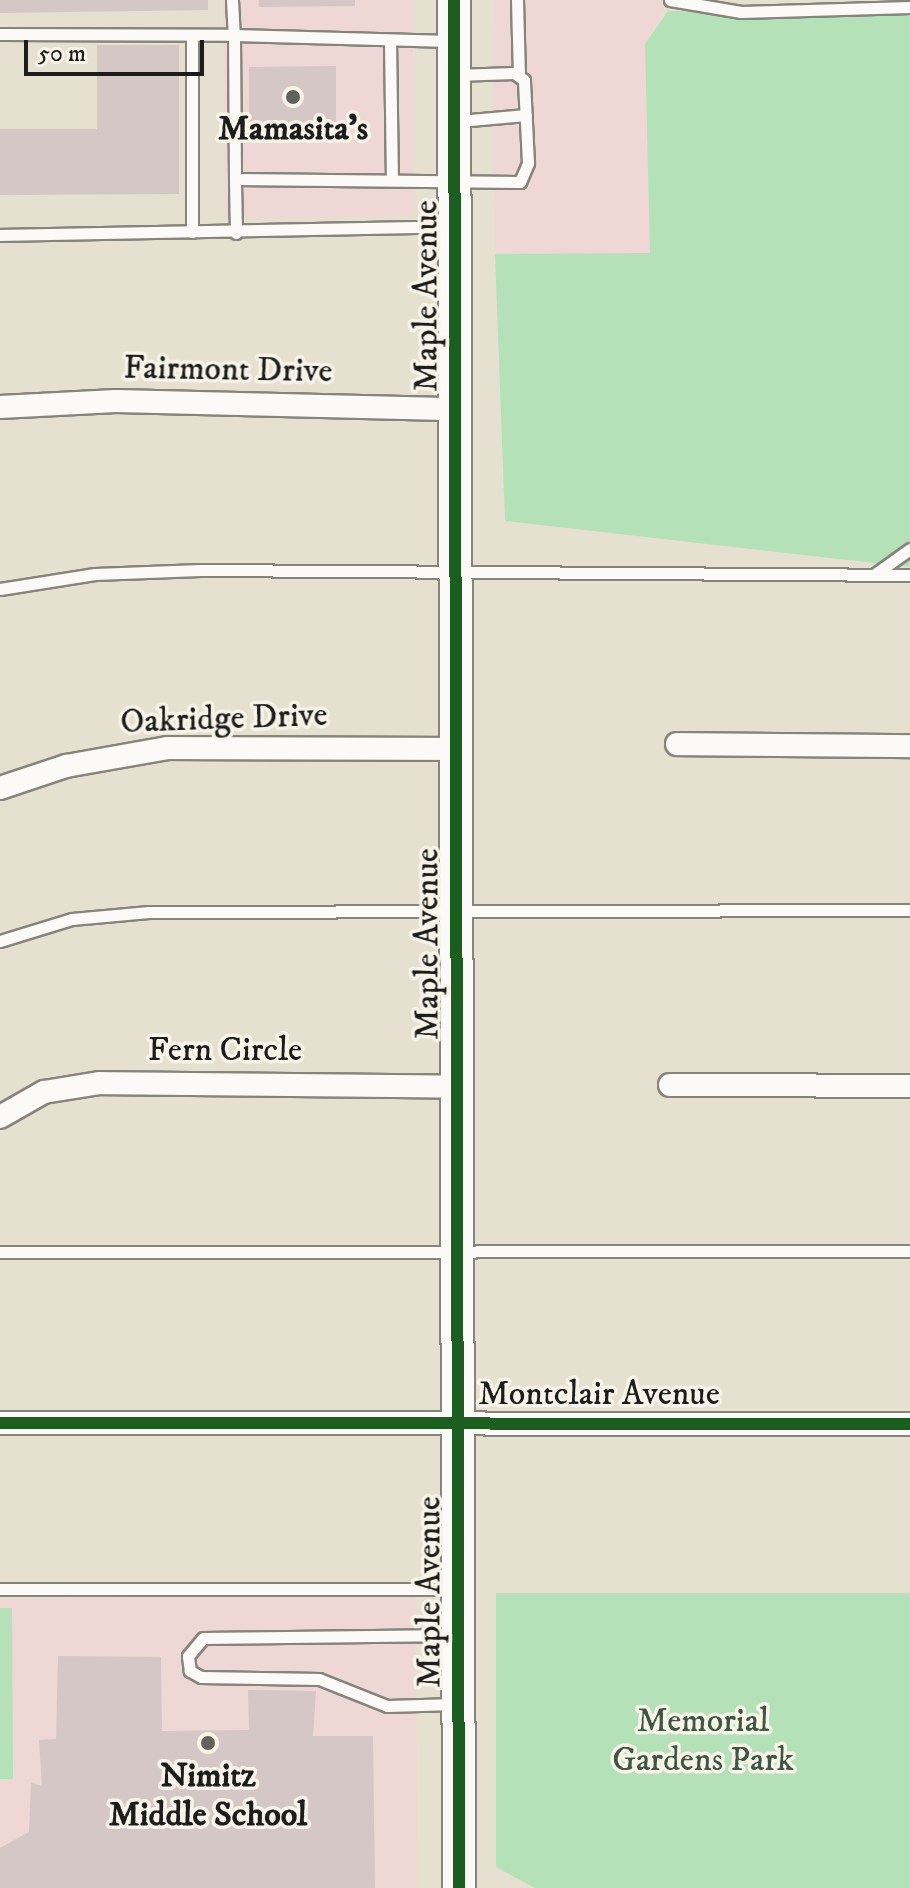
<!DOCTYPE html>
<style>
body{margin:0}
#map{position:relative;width:910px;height:1888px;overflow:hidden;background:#e5e0cf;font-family:"IM FELL DW Pica",serif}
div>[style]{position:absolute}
.built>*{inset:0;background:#eed7d4}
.green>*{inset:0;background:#b4e1b7}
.building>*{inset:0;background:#d4c7c5}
.roads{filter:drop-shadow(2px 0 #86847c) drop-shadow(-2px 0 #86847c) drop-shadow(0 2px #86847c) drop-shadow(0 -2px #86847c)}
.lane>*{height:11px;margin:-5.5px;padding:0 5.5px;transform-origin:5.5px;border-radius:5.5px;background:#fbfaf8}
.street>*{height:22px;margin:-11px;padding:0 11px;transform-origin:11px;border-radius:11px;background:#fbfaf8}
.secondary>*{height:32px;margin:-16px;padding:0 16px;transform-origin:16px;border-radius:16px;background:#fbfaf8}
.cycleway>*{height:12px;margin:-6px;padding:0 6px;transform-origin:6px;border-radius:6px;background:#1b5e20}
.dots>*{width:22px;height:22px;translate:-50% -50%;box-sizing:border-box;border:4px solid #f7f3e8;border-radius:50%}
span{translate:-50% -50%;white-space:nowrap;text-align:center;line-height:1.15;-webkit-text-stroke:7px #f7f3e8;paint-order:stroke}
.poi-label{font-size:34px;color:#1c1c1c;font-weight:700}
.street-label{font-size:34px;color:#1c1c1c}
.park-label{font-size:34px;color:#3d5744}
.scale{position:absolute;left:24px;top:40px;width:180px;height:36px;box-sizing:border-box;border:4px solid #1c1c1c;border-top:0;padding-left:10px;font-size:24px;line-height:28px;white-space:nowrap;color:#1c1c1c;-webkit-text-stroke:6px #f7f3e8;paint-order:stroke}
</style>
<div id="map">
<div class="built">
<i style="clip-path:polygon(223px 0,413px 0,413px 216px,225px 218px)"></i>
<i style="clip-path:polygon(493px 0,668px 0,645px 44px,650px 253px,495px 254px)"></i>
<i style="clip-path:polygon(415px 1594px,418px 1888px,0 1888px,0 1599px)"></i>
</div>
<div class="green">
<i style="clip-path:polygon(668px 11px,910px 12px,910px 567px,505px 521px,495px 254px,650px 253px,645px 44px)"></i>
<i style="clip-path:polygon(496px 1593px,910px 1593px,910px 1888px,535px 1888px,496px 1867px)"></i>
<i style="clip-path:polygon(0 1608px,12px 1608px,13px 1779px,0 1779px)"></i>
</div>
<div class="building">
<i style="clip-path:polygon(0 0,208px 0,208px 10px,0 13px)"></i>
<i style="clip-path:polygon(259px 0,355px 0,355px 6px,259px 7px)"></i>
<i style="clip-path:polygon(97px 45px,179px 45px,179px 194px,0 195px,0 129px,97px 129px)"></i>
<i style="clip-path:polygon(336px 66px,336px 126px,249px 127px,249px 67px)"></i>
<i style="clip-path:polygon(58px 1656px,161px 1657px,162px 1731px,249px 1730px,248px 1690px,316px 1691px,313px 1736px,373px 1736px,375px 1888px,0 1888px,0 1848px,29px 1832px,31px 1783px,42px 1786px,39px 1740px,56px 1739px)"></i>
</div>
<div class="roads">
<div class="lane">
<i style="left:232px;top:0;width:35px;rotate:87deg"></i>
<i style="left:234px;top:35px;width:216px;rotate:1.6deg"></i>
<i style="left:517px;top:0;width:75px;rotate:88.5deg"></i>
<i style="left:670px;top:0;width:72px;rotate:9.6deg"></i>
<i style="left:741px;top:12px;width:169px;rotate:-1.7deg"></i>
<i style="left:0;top:34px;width:234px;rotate:0.2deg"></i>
<i style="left:234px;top:35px;width:144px;rotate:89.6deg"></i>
<i style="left:192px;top:37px;width:195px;rotate:90deg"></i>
<i style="left:390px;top:40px;width:140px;rotate:89.2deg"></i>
<i style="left:459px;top:121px;width:67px;rotate:-5.1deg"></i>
<i style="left:236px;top:233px;width:54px;rotate:-91.1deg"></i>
<i style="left:235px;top:179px;width:285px;rotate:0.6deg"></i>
<i style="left:520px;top:182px;width:21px;rotate:-67deg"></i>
<i style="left:528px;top:163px;width:83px;rotate:-92.8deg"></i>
<i style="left:524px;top:80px;width:12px;rotate:-145deg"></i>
<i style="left:514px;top:73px;width:59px;rotate:178.1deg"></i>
<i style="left:0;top:235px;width:450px;rotate:-1.1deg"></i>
<i style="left:875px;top:574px;width:43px;rotate:-35.5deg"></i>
<i style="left:0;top:589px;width:96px;rotate:-9deg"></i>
<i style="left:95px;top:574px;width:105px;rotate:-2.2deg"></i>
<i style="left:200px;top:570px;width:710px;rotate:0.4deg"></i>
<i style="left:0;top:941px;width:75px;rotate:-17deg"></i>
<i style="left:72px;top:919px;width:77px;rotate:-5.2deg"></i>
<i style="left:149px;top:912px;width:761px;rotate:-0.15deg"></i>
<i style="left:0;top:1252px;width:910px;rotate:-0.06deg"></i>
<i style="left:0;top:1589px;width:455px"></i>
<i style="left:455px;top:1704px;width:68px;rotate:178.3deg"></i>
<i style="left:387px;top:1706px;width:73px;rotate:-158.3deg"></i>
<i style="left:319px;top:1679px;width:118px;rotate:-179deg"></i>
<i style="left:201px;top:1677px;width:13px;rotate:-151deg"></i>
<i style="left:190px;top:1671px;width:15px;rotate:-98deg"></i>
<i style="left:188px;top:1656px;width:23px;rotate:-50deg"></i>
<i style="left:203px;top:1638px;width:254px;rotate:-0.7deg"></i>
</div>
<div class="street">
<i style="left:0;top:407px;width:116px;rotate:-3deg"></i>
<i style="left:116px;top:401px;width:339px;rotate:1.4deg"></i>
<i style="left:677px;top:744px;width:233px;rotate:0.5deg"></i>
<i style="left:0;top:788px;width:70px;rotate:-18.4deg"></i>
<i style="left:66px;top:766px;width:104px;rotate:-10deg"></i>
<i style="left:168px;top:748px;width:288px;rotate:0.2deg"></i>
<i style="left:670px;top:1085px;width:240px;rotate:0.2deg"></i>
<i style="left:0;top:1117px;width:51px;rotate:-29.6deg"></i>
<i style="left:44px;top:1092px;width:57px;rotate:-9.1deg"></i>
<i style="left:100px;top:1083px;width:357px;rotate:0.6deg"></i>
<i style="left:0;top:1423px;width:910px;rotate:0.06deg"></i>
</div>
<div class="secondary">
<i style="left:454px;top:0;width:1888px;rotate:89.85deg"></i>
</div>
</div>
<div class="cycleway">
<i style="left:454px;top:0;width:1888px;rotate:89.85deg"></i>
<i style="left:0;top:1423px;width:910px;rotate:0.06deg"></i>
</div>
<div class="dots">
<i style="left:293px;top:97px;background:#62615b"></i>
<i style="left:208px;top:1743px;background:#62615b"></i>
</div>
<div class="poi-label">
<span style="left:293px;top:130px">Mamasita's</span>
<span style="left:208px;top:1796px">Nimitz<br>Middle School</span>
</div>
<div class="street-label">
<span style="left:427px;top:296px;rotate:-90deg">Maple Avenue</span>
<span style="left:228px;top:370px;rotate:1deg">Fairmont Drive</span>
<span style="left:224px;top:719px;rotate:-2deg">Oakridge Drive</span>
<span style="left:428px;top:944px;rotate:-90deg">Maple Avenue</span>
<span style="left:225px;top:1051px">Fern Circle</span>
<span style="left:599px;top:1395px">Montclair Avenue</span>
<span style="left:430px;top:1592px;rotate:-90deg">Maple Avenue</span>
</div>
<div class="park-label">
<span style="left:703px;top:1741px">Memorial<br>Gardens Park</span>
</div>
<div class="scale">50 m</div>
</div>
